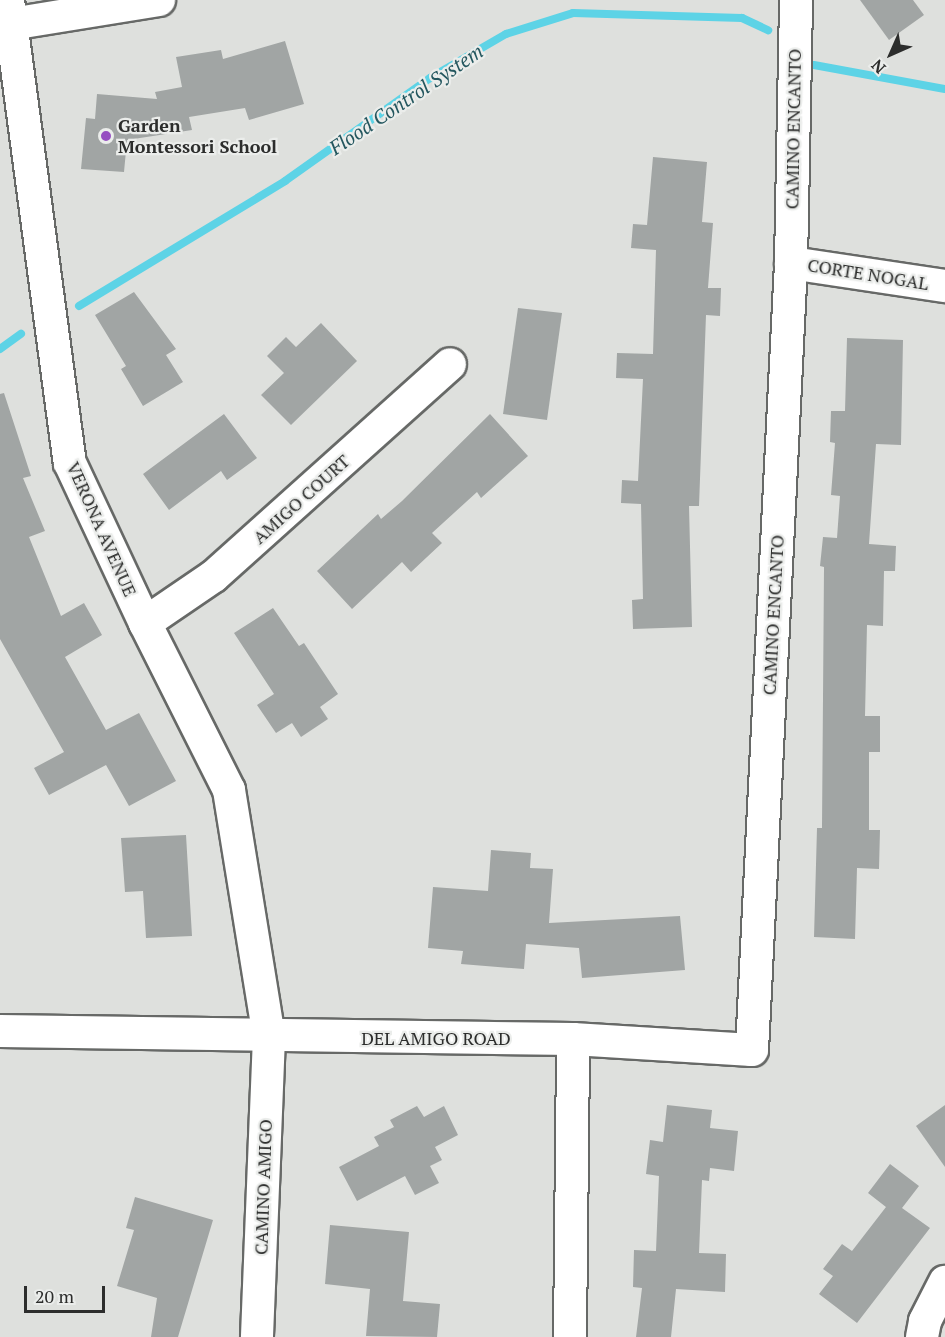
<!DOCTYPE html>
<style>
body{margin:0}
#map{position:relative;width:945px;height:1337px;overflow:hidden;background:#dee0dd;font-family:"PT Serif",serif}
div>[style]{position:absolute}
.stream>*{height:8px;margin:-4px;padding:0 4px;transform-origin:4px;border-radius:4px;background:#5dd3e6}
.building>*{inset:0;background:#a1a5a4}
.roads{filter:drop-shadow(2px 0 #676967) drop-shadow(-2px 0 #676967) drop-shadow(0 2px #676967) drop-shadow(0 -2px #676967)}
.minor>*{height:32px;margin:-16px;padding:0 16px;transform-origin:16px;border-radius:16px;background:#fff}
.dots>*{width:16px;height:16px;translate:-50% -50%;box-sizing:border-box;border:3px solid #ebedeb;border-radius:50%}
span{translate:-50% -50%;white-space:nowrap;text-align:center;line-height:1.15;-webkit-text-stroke:4.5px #ebedeb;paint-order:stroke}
.poi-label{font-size:18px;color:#2c2d2c;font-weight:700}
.left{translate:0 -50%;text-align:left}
.street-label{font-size:18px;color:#2c2d2c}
.water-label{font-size:20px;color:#24575f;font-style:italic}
.north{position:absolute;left:861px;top:24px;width:60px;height:60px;-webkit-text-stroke:4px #ebedeb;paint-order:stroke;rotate:225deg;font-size:16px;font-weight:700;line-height:24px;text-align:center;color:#2c2d2c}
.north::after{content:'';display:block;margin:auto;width:21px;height:27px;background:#2c2d2c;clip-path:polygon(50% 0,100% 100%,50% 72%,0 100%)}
.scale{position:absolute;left:24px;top:1286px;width:81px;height:27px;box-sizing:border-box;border:3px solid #2c2d2c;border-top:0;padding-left:8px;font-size:18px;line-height:21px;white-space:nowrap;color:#2c2d2c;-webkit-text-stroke:4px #ebedeb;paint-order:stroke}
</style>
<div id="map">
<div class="stream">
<i style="left:814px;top:65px;width:133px;rotate:10.4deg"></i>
<i style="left:79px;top:306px;width:241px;rotate:-31.2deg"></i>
<i style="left:285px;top:181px;width:178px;rotate:-35.4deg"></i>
<i style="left:430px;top:78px;width:88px;rotate:-30.1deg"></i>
<i style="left:506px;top:34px;width:70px;rotate:-17.4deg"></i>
<i style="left:573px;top:13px;width:169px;rotate:1.7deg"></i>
<i style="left:742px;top:18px;width:29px;rotate:25deg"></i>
<i style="left:0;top:349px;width:26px;rotate:-36deg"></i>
</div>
<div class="building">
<i style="clip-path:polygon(860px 0,913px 0,924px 15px,889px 40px)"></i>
<i style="clip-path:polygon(285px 41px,304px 104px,249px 120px,245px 108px,189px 117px,192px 130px,127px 140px,124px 172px,81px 169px,86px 118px,95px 119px,97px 94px,157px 99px,155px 92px,182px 87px,176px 57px,221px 50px,223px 59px)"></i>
<i style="clip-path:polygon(653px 157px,707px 162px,702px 222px,713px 223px,708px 288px,721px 288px,720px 316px,706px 315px,699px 506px,689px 506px,692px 627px,633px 629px,632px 600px,643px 599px,641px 504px,621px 503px,622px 480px,638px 481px,643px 379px,616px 378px,617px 353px,653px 354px,656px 250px,631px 248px,633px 224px,647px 225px)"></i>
<i style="clip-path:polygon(134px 292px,176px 349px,166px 355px,183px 382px,143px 406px,121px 369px,126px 366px,95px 315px)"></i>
<i style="clip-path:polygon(518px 308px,562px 313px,547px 420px,503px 414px)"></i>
<i style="clip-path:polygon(321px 323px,357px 361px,291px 425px,261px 395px,284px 373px,267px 356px,286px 337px,296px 347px)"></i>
<i style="clip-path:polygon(847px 338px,903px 340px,901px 445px,876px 444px,869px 544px,896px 546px,895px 571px,884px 571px,883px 626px,867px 625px,865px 716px,880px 716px,880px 752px,869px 752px,869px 830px,880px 830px,879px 869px,857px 868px,855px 939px,814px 937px,817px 828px,822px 828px,824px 567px,820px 566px,823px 537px,837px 538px,840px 496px,831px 495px,835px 443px,830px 442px,831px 411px,845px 411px)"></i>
<i style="clip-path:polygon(4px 393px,31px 476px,23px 478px,45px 531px,29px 537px,61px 616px,84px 603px,102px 635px,65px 657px,106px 730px,139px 713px,176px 781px,129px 806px,106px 765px,49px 795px,34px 768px,64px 752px,0 639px,0 394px)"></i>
<i style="clip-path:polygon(224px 414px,257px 458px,227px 480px,221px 471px,169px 510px,143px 474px)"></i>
<i style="clip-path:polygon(490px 414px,528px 456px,481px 498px,477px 492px,432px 533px,442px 543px,411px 572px,402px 562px,352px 609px,317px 571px,378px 514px,381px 519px,402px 501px)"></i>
<i style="clip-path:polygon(273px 608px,299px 646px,304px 643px,338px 694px,320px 707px,328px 719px,301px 737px,292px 723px,276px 733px,257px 705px,274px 694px,234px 633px)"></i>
<i style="clip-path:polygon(186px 835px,192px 936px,146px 938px,143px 891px,125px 892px,121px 838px)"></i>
<i style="clip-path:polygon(491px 850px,531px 853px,530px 868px,553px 869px,549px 923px,680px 916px,685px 970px,582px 978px,579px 948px,526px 944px,524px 969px,461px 964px,463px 951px,428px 948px,433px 887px,488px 891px)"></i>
<i style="clip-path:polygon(667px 1105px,712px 1110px,710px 1128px,738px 1131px,734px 1171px,710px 1168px,709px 1181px,702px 1180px,699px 1253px,726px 1254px,725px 1292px,676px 1289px,671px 1337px,636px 1337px,642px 1288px,633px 1287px,634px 1250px,656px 1251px,659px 1176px,646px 1174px,650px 1140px,663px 1142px)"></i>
<i style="clip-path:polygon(945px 1105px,945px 1167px,916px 1126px)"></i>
<i style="clip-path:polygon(417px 1106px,424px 1117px,444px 1106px,458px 1135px,435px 1147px,442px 1160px,430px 1166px,439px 1183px,415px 1195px,405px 1176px,357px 1201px,339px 1167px,379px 1146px,374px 1137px,394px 1127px,390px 1120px)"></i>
<i style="clip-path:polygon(890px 1164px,919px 1186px,902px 1208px,930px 1228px,857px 1323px,819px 1294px,833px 1276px,823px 1269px,842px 1244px,852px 1251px,886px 1207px,868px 1193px)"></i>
<i style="clip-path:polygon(135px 1197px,213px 1220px,178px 1337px,151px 1337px,157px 1298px,117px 1286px,134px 1230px,126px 1228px)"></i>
<i style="clip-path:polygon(330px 1225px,409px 1232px,403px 1301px,440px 1304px,437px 1337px,366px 1336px,370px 1289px,325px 1284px)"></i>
</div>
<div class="roads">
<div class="minor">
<i style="left:8px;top:0;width:467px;rotate:82.4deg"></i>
<i style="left:70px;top:463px;width:177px;rotate:64.9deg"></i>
<i style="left:145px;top:623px;width:187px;rotate:63.3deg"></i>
<i style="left:229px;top:790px;width:250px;rotate:80.8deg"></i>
<i style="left:269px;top:1037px;width:300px;rotate:92.3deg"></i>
<i style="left:11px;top:24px;width:150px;rotate:-9.2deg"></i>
<i style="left:791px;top:263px;width:156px;rotate:8.5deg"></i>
<i style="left:145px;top:623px;width:83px;rotate:-34.3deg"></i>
<i style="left:214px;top:576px;width:317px;rotate:-41.9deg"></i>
<i style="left:0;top:1031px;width:573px;rotate:0.8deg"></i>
<i style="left:573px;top:1039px;width:179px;rotate:3.5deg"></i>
<i style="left:752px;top:1050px;width:788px;rotate:-87.16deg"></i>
<i style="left:791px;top:263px;width:263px;rotate:-88.9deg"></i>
<i style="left:570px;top:1337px;width:298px;rotate:-89.4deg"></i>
<i style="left:922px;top:1337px;width:16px;rotate:-79deg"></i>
<i style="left:925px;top:1321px;width:44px;rotate:-62.9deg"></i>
</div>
</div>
<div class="dots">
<i style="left:106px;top:136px;background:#964ec1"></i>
</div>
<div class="poi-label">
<span class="left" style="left:118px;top:136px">Garden<br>Montessori School</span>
</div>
<div class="street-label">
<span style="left:793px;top:129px;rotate:-89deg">CAMINO ENCANTO</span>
<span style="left:868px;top:274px;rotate:9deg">CORTE NOGAL</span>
<span style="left:301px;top:499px;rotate:-42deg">AMIGO COURT</span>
<span style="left:102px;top:529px;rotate:66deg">VERONA AVENUE</span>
<span style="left:773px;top:615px;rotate:-87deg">CAMINO ENCANTO</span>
<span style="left:436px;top:1038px">DEL AMIGO ROAD</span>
<span style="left:263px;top:1187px;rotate:-88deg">CAMINO AMIGO</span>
</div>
<div class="water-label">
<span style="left:406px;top:99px;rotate:-34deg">Flood Control System</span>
</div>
<div class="north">N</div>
<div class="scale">20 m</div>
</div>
